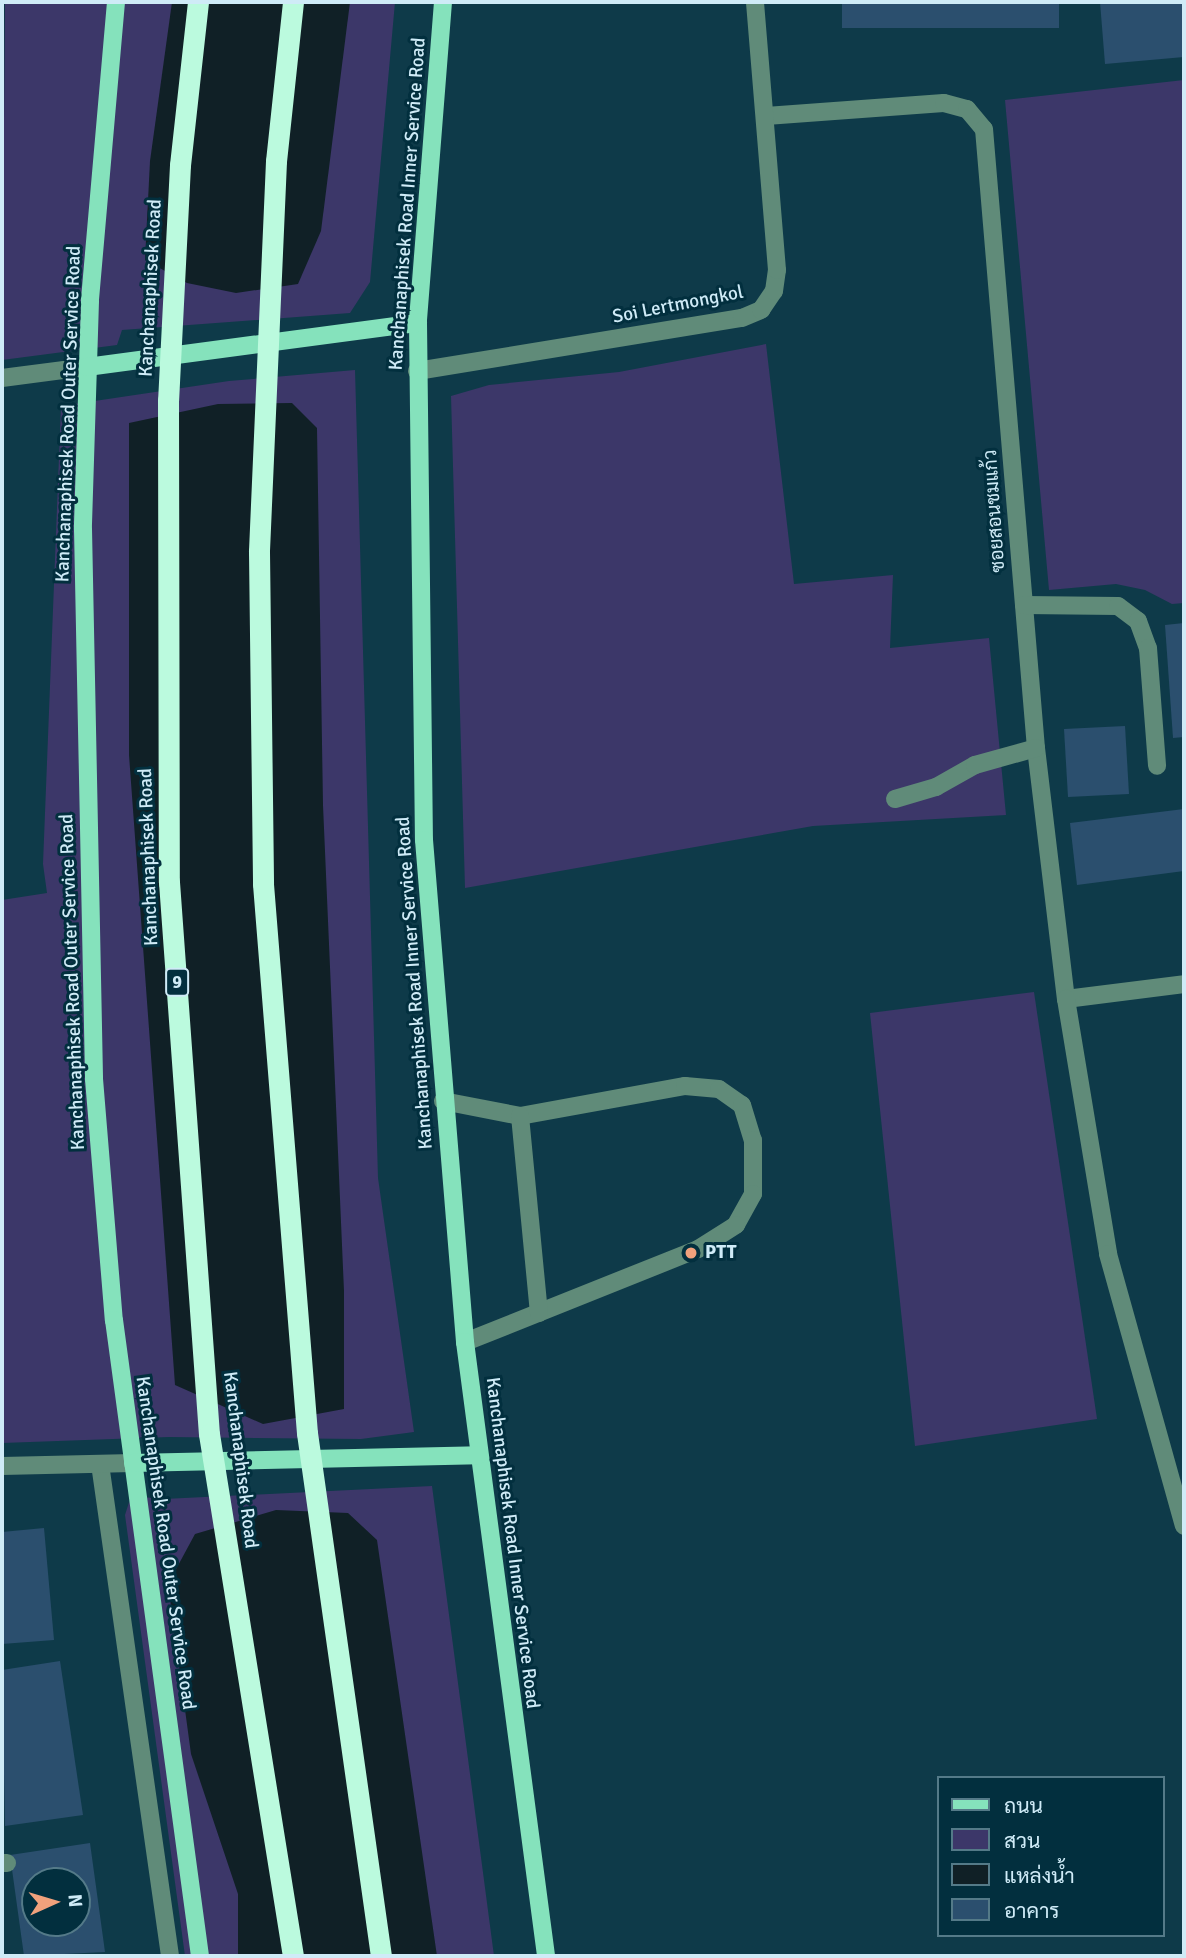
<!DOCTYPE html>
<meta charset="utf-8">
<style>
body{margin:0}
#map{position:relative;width:1186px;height:1958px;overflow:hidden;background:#0e3a49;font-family:Signika,Sarabun,sans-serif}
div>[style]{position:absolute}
.green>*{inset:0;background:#3c3769}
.water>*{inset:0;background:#102026}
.building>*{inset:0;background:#2b4f6e}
.minor>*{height:18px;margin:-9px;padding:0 9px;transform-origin:9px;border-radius:9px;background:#608b79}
.major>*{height:18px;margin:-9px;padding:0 9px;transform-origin:9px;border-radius:9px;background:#85e2bc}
.highway>*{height:21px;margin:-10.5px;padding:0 10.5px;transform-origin:10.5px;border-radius:10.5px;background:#bbfade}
.dots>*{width:19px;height:19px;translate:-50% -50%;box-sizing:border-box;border:4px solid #022f3e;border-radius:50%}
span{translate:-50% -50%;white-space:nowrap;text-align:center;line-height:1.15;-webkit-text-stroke:6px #022f3e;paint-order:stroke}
.shield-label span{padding:2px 5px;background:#022f3e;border:2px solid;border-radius:5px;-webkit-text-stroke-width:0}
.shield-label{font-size:18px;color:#cfebf7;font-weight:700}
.street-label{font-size:19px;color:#cfebf7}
.poi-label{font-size:19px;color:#cfebf7;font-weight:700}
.left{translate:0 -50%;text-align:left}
.frame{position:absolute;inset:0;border:4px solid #cfebf7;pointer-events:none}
.legend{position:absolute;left:937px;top:1776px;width:228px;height:161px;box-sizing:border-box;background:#022f3e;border:2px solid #547a88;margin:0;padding:9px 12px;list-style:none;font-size:21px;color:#cfebf7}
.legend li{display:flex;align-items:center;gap:14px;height:35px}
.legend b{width:35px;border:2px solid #547a88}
.north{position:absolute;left:21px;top:1867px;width:70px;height:70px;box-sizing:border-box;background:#022f3e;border:2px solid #547a88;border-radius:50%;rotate:86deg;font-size:19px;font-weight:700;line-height:28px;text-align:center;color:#cfebf7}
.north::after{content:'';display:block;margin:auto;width:24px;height:32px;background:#f1a17c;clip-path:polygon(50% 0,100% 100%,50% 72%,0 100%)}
</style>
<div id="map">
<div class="green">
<i style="clip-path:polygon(5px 2px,395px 2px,370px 282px,350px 313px,122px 330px,117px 345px,2px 360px)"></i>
<i style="clip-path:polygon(1184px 80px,1184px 603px,1172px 604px,1145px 590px,1116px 584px,1049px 590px,1005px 100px)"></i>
<i style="clip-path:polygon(766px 344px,794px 584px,893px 575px,890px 648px,989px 638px,1006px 815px,813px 826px,465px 888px,451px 396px,489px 385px,619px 372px)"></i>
<i style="clip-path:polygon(355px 370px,378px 1178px,414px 1432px,361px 1439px,169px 1437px,2px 1443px,2px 900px,47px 893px,43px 864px,61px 406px,229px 381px)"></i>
<i style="clip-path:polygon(1034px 992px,1097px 1419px,915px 1446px,870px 1013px)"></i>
<i style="clip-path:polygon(432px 1486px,494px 1956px,185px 1956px,125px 1515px,131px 1496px,164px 1499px)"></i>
</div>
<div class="water">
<i style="clip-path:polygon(172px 2px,350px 2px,321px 231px,298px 284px,236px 293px,187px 283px,145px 260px,150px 161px)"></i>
<i style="clip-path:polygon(292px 403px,317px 428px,323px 805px,344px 1291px,344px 1409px,263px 1424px,175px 1385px,129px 755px,129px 423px,218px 404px)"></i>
<i style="clip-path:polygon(276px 1510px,348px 1513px,377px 1540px,437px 1956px,238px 1956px,238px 1894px,191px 1754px,168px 1584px,195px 1534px)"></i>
</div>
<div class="building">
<i style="clip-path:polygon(842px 2px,1059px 2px,1059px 28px,842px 28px)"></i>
<i style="clip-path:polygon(1100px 2px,1184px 2px,1184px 57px,1105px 64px)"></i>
<i style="clip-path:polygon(1184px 623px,1184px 737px,1173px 738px,1165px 625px)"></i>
<i style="clip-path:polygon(1125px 726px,1129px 794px,1068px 797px,1064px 729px)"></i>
<i style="clip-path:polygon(1184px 809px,1184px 871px,1077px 885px,1070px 823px)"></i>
<i style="clip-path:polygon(44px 1528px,54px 1640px,2px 1644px,2px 1532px)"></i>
<i style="clip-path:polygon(60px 1661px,83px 1815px,5px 1826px,2px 1670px)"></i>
<i style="clip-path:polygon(evenodd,90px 1843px,105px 1952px,24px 1956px,10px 1855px,90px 1843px,35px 1881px,77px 1881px,77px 1923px,35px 1923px,35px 1881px)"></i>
</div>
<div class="minor">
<i style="left:766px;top:116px;width:178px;rotate:-4.2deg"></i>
<i style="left:944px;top:103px;width:24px;rotate:15deg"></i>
<i style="left:967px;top:109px;width:26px;rotate:50deg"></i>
<i style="left:984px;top:129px;width:621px;rotate:85.2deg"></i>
<i style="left:1036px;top:748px;width:253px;rotate:83.2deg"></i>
<i style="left:1066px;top:999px;width:119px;rotate:-7.2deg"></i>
<i style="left:417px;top:371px;width:329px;rotate:-9.3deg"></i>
<i style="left:742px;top:318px;width:21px;rotate:-23deg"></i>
<i style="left:761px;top:310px;width:23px;rotate:-56deg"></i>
<i style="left:774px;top:291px;width:21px;rotate:-82deg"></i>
<i style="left:777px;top:270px;width:269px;rotate:-94.7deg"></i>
<i style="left:2px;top:378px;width:86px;rotate:-7.4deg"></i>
<i style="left:1024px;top:605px;width:94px;rotate:0.6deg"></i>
<i style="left:1118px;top:606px;width:25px;rotate:37deg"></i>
<i style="left:1138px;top:621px;width:29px;rotate:70deg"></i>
<i style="left:1148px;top:648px;width:118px;rotate:85.6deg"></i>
<i style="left:895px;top:799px;width:43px;rotate:-16.3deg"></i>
<i style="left:936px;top:787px;width:45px;rotate:-29.4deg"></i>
<i style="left:975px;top:765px;width:63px;rotate:-15.6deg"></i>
<i style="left:1066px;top:999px;width:258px;rotate:80.6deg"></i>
<i style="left:1108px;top:1254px;width:282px;rotate:74.4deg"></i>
<i style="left:443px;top:1101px;width:78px;rotate:11deg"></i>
<i style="left:520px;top:1116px;width:168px;rotate:-10.3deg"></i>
<i style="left:685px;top:1086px;width:34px;rotate:5deg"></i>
<i style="left:719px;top:1089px;width:28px;rotate:35deg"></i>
<i style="left:742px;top:1105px;width:37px;rotate:73deg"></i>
<i style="left:753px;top:1140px;width:54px;rotate:90deg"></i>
<i style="left:753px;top:1194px;width:35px;rotate:119deg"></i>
<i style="left:736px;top:1225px;width:45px;rotate:147.7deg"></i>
<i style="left:698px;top:1249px;width:251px;rotate:158.2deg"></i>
<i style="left:520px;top:1116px;width:198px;rotate:84.5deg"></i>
<i style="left:100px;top:1464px;width:497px;rotate:81.9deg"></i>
<i style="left:2px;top:1466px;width:131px;rotate:-1.3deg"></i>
<i style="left:2px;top:1863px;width:5px"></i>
</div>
<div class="major">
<i style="left:116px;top:2px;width:300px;rotate:95deg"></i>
<i style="left:90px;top:301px;width:228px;rotate:91.8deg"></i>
<i style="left:83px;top:529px;width:550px;rotate:88.85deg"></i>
<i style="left:94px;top:1079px;width:242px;rotate:85.3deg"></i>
<i style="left:114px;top:1320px;width:642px;rotate:82.3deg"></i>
<i style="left:443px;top:2px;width:322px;rotate:94.5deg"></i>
<i style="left:418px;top:323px;width:517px;rotate:89.34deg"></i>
<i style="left:424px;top:840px;width:504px;rotate:85.33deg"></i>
<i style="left:465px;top:1342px;width:619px;rotate:82.48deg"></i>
<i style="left:87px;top:367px;width:334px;rotate:-7.6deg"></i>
<i style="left:133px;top:1463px;width:345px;rotate:-1.3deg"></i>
</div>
<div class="highway">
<i style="left:198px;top:2px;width:164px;rotate:96.3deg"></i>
<i style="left:180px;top:165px;width:235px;rotate:92.9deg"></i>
<i style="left:168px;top:400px;width:482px;rotate:89.9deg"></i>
<i style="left:169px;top:882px;width:553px;rotate:85.86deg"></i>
<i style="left:209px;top:1434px;width:529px;rotate:80.86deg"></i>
<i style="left:293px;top:2px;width:160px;rotate:96.1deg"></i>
<i style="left:276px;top:161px;width:391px;rotate:92.5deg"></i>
<i style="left:259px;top:552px;width:332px;rotate:89.3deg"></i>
<i style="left:263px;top:884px;width:551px;rotate:85.42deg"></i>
<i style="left:307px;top:1433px;width:528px;rotate:81.95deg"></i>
</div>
<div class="dots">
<i style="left:691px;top:1253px;background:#f1a17c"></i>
</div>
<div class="shield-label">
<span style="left:177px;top:982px">9</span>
</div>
<div class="street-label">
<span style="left:408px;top:204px;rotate:-86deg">Kanchanaphisek Road Inner Service Road</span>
<span style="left:151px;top:288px;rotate:-87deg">Kanchanaphisek Road</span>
<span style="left:678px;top:305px;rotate:-11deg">Soi Lertmongkol</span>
<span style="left:69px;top:414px;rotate:-88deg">Kanchanaphisek Road Outer Service Road</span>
<span style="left:995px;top:511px;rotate:-94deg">ซอยสอนชมแก้ว</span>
<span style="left:149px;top:857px;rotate:-92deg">Kanchanaphisek Road</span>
<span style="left:73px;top:982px;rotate:-92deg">Kanchanaphisek Road Outer Service Road</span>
<span style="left:415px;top:983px;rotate:-94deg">Kanchanaphisek Road Inner Service Road</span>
<span style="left:240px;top:1460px;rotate:83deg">Kanchanaphisek Road</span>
<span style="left:165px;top:1543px;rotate:82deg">Kanchanaphisek Road Outer Service Road</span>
<span style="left:512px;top:1543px;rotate:83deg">Kanchanaphisek Road Inner Service Road</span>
</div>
<div class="poi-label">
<span class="left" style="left:705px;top:1253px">PTT</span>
</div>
<div class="frame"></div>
<ul class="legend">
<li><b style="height:9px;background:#85e2bc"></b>ถนน</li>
<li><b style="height:19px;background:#3c3769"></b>สวน</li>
<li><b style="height:19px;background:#102026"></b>แหล่งน้ำ</li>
<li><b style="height:19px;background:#2b4f6e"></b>อาคาร</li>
</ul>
<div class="north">N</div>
</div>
